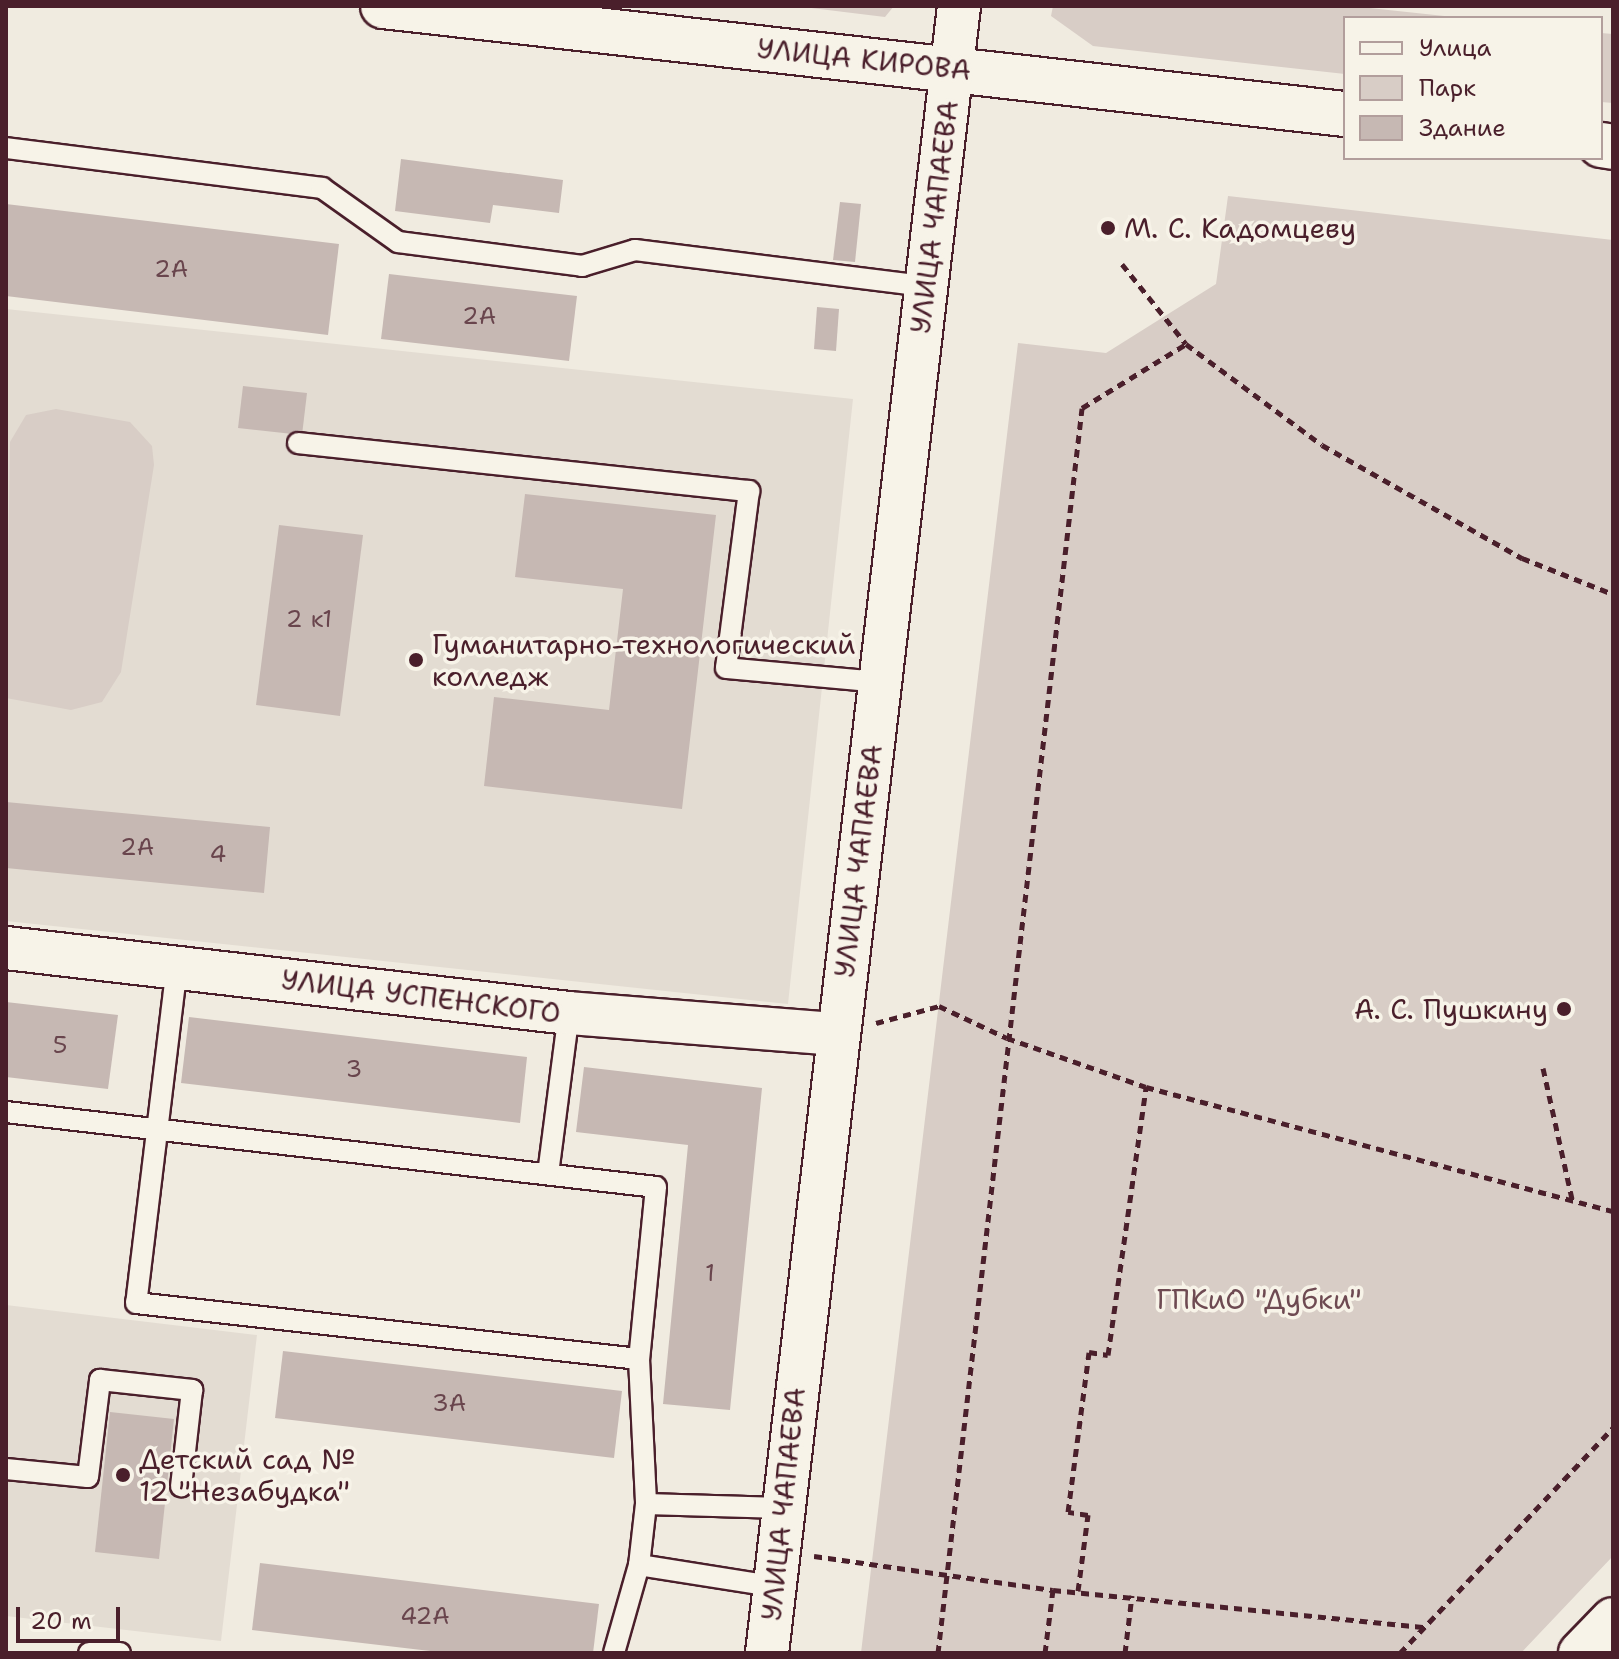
<!DOCTYPE html>
<meta charset="utf-8">
<style>
body{margin:0}
#map{position:relative;width:1619px;height:1659px;overflow:hidden;background:#f0ebe0;font-family:"Shantell Sans",sans-serif}
div>[style]{position:absolute}
.built>*{inset:0;background:#e3dcd2}
.green>*{inset:0;background:#d8cdc6}
.building>*{inset:0;background:#c6b8b3}
.path>*{height:5px;margin-top:-2.5px;transform-origin:0;background:repeating-linear-gradient(90deg,#4a1f2b 0 8px,transparent 0 14px)}
.roads{filter:drop-shadow(2px 0 #4a1f2b) drop-shadow(-2px 0 #4a1f2b) drop-shadow(0 2px #4a1f2b) drop-shadow(0 -2px #4a1f2b)}
.lane>*{height:20px;margin:-10px;padding:0 10px;transform-origin:10px;border-radius:10px;background:#f7f3e8}
.street>*{height:42px;margin:-21px;padding:0 21px;transform-origin:21px;border-radius:21px;background:#f7f3e8}
.secondary>*{height:44px;margin:-22px;padding:0 22px;transform-origin:22px;border-radius:22px;background:#f7f3e8}
.dots>*{width:22px;height:22px;translate:-50% -50%;box-sizing:border-box;border:4px solid #f7f3e8;border-radius:50%}
span{translate:-50% -50%;white-space:nowrap;text-align:center;line-height:1.15;-webkit-text-stroke:7px #f7f3e8;paint-order:stroke}
.number-label{font-size:24px;color:#69454d}
.number-label span{-webkit-text-stroke-width:0}
.street-label{font-size:28px;color:#4a1f2b}
.poi-label{font-size:28px;color:#4a1f2b}
.left{translate:0 -50%;text-align:left}
.right{translate:-100% -50%;text-align:right}
.park-label{font-size:28px;color:#6e4a52}
.frame{position:absolute;inset:0;border:8px solid #4a1f2b;pointer-events:none}
.legend{position:absolute;left:1343px;top:16px;width:260px;height:144px;box-sizing:border-box;background:#f7f3e8;border:2px solid #b29e9c;margin:0;padding:10px 14px;list-style:none;font-size:24px;color:#4a1f2b}
.legend li{display:flex;align-items:center;gap:16px;height:40px}
.legend b{width:40px;border:2px solid #b29e9c}
.scale{position:absolute;left:16px;top:1607px;width:104px;height:36px;box-sizing:border-box;border:4px solid #4a1f2b;border-top:0;padding-left:10px;font-size:24px;line-height:28px;white-space:nowrap;color:#4a1f2b;-webkit-text-stroke:6px #f7f3e8;paint-order:stroke}
</style>
<div id="map">
<div class="built">
<i style="clip-path:polygon(6px 309px,853px 399px,788px 1004px,6px 921px)"></i>
<i style="clip-path:polygon(6px 1305px,257px 1335px,221px 1641px,6px 1616px)"></i>
</div>
<div class="green">
<i style="clip-path:polygon(795px 6px,894px 6px,885px 17px)"></i>
<i style="clip-path:polygon(1053px 6px,1351px 6px,1463px 18px,1345px 18px,1345px 74px,1093px 46px,1051px 16px)"></i>
<i style="clip-path:polygon(1601px 33px,1613px 34px,1613px 103px,1601px 102px)"></i>
<i style="clip-path:polygon(1228px 196px,1613px 240px,1613px 1556px,1521px 1653px,861px 1653px,1018px 343px,1106px 353px,1216px 284px)"></i>
<i style="clip-path:polygon(56px 409px,130px 422px,152px 446px,154px 465px,121px 672px,102px 702px,71px 710px,6px 698px,10px 442px,26px 415px)"></i>
</div>
<div class="building">
<i style="clip-path:polygon(401px 159px,563px 180px,559px 213px,493px 205px,490px 223px,395px 211px)"></i>
<i style="clip-path:polygon(840px 202px,861px 204px,855px 262px,833px 260px)"></i>
<i style="clip-path:polygon(6px 204px,339px 244px,328px 335px,6px 296px)"></i>
<i style="clip-path:polygon(389px 274px,577px 296px,569px 361px,381px 339px)"></i>
<i style="clip-path:polygon(817px 307px,839px 309px,836px 351px,814px 349px)"></i>
<i style="clip-path:polygon(243px 386px,307px 393px,302px 435px,238px 428px)"></i>
<i style="clip-path:polygon(525px 494px,716px 515px,682px 809px,484px 786px,494px 697px,609px 710px,623px 589px,515px 577px)"></i>
<i style="clip-path:polygon(279px 525px,363px 535px,340px 716px,256px 705px)"></i>
<i style="clip-path:polygon(6px 802px,270px 827px,264px 893px,6px 868px)"></i>
<i style="clip-path:polygon(6px 1002px,118px 1015px,108px 1089px,6px 1077px)"></i>
<i style="clip-path:polygon(189px 1017px,527px 1057px,520px 1123px,181px 1083px)"></i>
<i style="clip-path:polygon(584px 1067px,762px 1088px,730px 1410px,663px 1404px,688px 1145px,576px 1132px)"></i>
<i style="clip-path:polygon(283px 1351px,622px 1391px,614px 1458px,275px 1418px)"></i>
<i style="clip-path:polygon(110px 1412px,174px 1419px,159px 1559px,95px 1552px)"></i>
<i style="clip-path:polygon(260px 1563px,599px 1604px,593px 1653px,447px 1653px,252px 1630px)"></i>
</div>
<div class="path">
<i style="left:1122px;top:264px;width:102px;rotate:51.3deg"></i>
<i style="left:1186px;top:344px;width:169px;rotate:36.6deg"></i>
<i style="left:1322px;top:445px;width:230px;rotate:29.5deg"></i>
<i style="left:1522px;top:558px;width:98px;rotate:21.6deg"></i>
<i style="left:876px;top:1023px;width:65px;rotate:-15.1deg"></i>
<i style="left:939px;top:1006px;width:75px;rotate:25.2deg"></i>
<i style="left:1007px;top:1038px;width:147px;rotate:19.4deg"></i>
<i style="left:1146px;top:1087px;width:483px;rotate:14.9deg"></i>
<i style="left:1543px;top:1068px;width:134px;rotate:77.5deg"></i>
<i style="left:814px;top:1556px;width:241px;rotate:8.1deg"></i>
<i style="left:1053px;top:1590px;width:374px;rotate:5.7deg"></i>
<i style="left:1078px;top:1591px;width:77px;rotate:-82.5deg"></i>
<i style="left:1088px;top:1515px;width:20px;rotate:-171deg"></i>
<i style="left:1068px;top:1512px;width:161px;rotate:-82.5deg"></i>
<i style="left:1089px;top:1352px;width:19px;rotate:9deg"></i>
<i style="left:1108px;top:1355px;width:271px;rotate:-81.9deg"></i>
<i style="left:938px;top:1653px;width:1253px;rotate:-83.4deg"></i>
<i style="left:1082px;top:408px;width:122px;rotate:-31.6deg"></i>
<i style="left:1045px;top:1653px;width:64px;rotate:-82.8deg"></i>
<i style="left:1125px;top:1653px;width:58px;rotate:-83.1deg"></i>
<i style="left:1400px;top:1653px;width:310px;rotate:-46.6deg"></i>
</div>
<div class="roads">
<div class="lane">
<i style="left:6px;top:148px;width:319px;rotate:7.2deg"></i>
<i style="left:322px;top:188px;width:93px;rotate:35.4deg"></i>
<i style="left:398px;top:242px;width:186px;rotate:7.4deg"></i>
<i style="left:582px;top:266px;width:55px;rotate:-16.8deg"></i>
<i style="left:635px;top:250px;width:293px;rotate:7.1deg"></i>
<i style="left:298px;top:443px;width:454px;rotate:6.1deg"></i>
<i style="left:749px;top:491px;width:178px;rotate:97.4deg"></i>
<i style="left:726px;top:668px;width:154px;rotate:5.2deg"></i>
<i style="left:177px;top:966px;width:339px;rotate:96.9deg"></i>
<i style="left:136px;top:1303px;width:506px;rotate:6.35deg"></i>
<i style="left:6px;top:1112px;width:654px;rotate:6.58deg"></i>
<i style="left:656px;top:1187px;width:173px;rotate:95.6deg"></i>
<i style="left:639px;top:1359px;width:145px;rotate:87.2deg"></i>
<i style="left:646px;top:1504px;width:61px;rotate:96.5deg"></i>
<i style="left:639px;top:1565px;width:91px;rotate:105.9deg"></i>
<i style="left:548px;top:1174px;width:162px;rotate:-82.6deg"></i>
<i style="left:6px;top:1469px;width:82px;rotate:5.6deg"></i>
<i style="left:88px;top:1477px;width:98px;rotate:-82.9deg"></i>
<i style="left:100px;top:1380px;width:93px;rotate:6.2deg"></i>
<i style="left:192px;top:1390px;width:97px;rotate:96.5deg"></i>
<i style="left:646px;top:1504px;width:136px;rotate:1.7deg"></i>
<i style="left:639px;top:1565px;width:135px;rotate:9deg"></i>
<i style="left:89px;top:1653px;width:31px"></i>
</div>
<div class="street">
<i style="left:6px;top:948px;width:567px;rotate:6.59deg"></i>
<i style="left:569px;top:1013px;width:270px;rotate:4.5deg"></i>
<i style="left:767px;top:1653px;width:1658px;rotate:-83.35deg"></i>
<i style="left:1580px;top:1653px;width:47px;rotate:-45.9deg"></i>
</div>
<div class="secondary">
<i style="left:383px;top:6px;width:968px;rotate:6.41deg"></i>
<i style="left:1601px;top:145px;width:12px;rotate:9deg"></i>
</div>
</div>
<div class="dots">
<i style="left:1108px;top:228px;background:#4a1f2b"></i>
<i style="left:416px;top:660px;background:#4a1f2b"></i>
<i style="left:1564px;top:1009px;background:#4a1f2b"></i>
<i style="left:123px;top:1475px;background:#4a1f2b"></i>
</div>
<div class="number-label">
<span style="left:171px;top:270px">2А</span>
<span style="left:479px;top:317px">2А</span>
<span style="left:309px;top:620px">2 к1</span>
<span style="left:137px;top:848px">2А</span>
<span style="left:218px;top:855px">4</span>
<span style="left:60px;top:1046px">5</span>
<span style="left:354px;top:1070px">3</span>
<span style="left:710px;top:1274px">1</span>
<span style="left:449px;top:1404px">3А</span>
<span style="left:425px;top:1617px">42А</span>
</div>
<div class="street-label">
<span style="left:864px;top:59px;rotate:6deg">УЛИЦА КИРОВА</span>
<span style="left:934px;top:217px;rotate:-83deg">УЛИЦА ЧАПАЕВА</span>
<span style="left:858px;top:861px;rotate:-83deg">УЛИЦА ЧАПАЕВА</span>
<span style="left:421px;top:996px;rotate:7deg">УЛИЦА УСПЕНСКОГО</span>
<span style="left:783px;top:1504px;rotate:-84deg">УЛИЦА ЧАПАЕВА</span>
</div>
<div class="poi-label">
<span class="left" style="left:1124px;top:228px">М. С. Кадомцеву</span>
<span class="left" style="left:432px;top:660px">Гуманитарно-технологический<br>колледж</span>
<span class="right" style="left:1548px;top:1009px">А. С. Пушкину</span>
<span class="left" style="left:139px;top:1475px">Детский сад №<br>12 "Незабудка"</span>
</div>
<div class="park-label">
<span style="left:1259px;top:1299px">ГПКиО "Дубки"</span>
</div>
<div class="frame"></div>
<ul class="legend">
<li><b style="height:10px;background:#f7f3e8"></b>Улица</li>
<li><b style="height:22px;background:#d8cdc6"></b>Парк</li>
<li><b style="height:22px;background:#c6b8b3"></b>Здание</li>
</ul>
<div class="scale">20 m</div>
</div>
